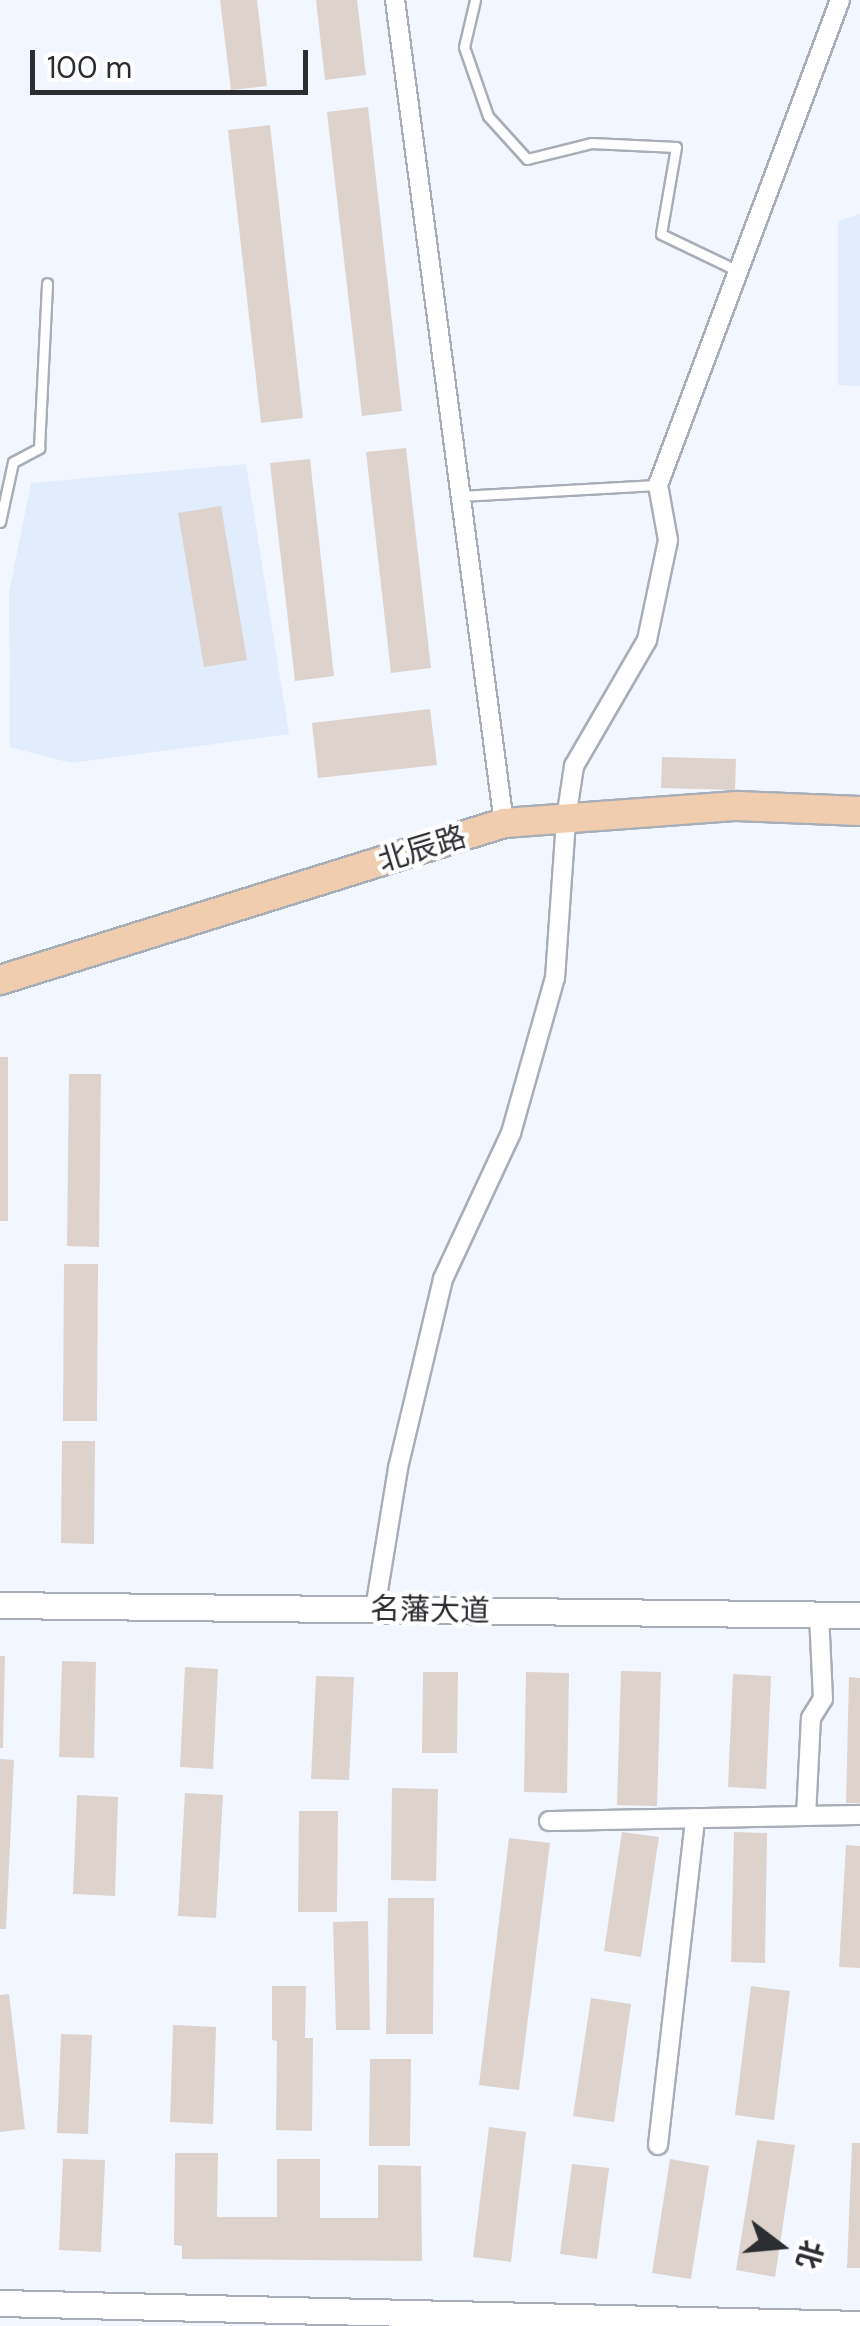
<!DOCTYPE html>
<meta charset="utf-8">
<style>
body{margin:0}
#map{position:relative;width:860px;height:2326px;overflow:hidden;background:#f2f7ff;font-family:"DM Sans","Noto Sans SC",sans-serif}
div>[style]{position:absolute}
.built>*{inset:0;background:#e1ecfc}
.building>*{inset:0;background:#ddd2cc}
.roads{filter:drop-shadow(2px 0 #a8aeb7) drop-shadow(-2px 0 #a8aeb7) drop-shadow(0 2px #a8aeb7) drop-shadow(0 -2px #a8aeb7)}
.service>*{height:9px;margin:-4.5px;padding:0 4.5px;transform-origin:4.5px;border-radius:4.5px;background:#fff}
.minor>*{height:18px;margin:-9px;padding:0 9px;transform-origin:9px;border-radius:9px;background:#fff}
.secondary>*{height:25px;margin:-12.5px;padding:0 12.5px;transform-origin:12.5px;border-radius:12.5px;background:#fff}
.primary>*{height:28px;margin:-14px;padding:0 14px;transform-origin:14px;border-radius:14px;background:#f1cdaf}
span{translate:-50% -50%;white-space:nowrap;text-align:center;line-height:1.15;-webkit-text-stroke:8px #fff;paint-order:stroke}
.street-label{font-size:30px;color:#2b2d31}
.north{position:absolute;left:730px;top:2196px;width:100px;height:100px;-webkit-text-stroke:8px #fff;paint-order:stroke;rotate:106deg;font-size:28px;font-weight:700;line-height:40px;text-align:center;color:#2b2d31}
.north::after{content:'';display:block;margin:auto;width:35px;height:45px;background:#2b2d31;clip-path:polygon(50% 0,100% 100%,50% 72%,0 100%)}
.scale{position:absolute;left:30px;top:50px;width:278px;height:45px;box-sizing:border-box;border:5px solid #2b2d31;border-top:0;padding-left:12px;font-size:30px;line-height:35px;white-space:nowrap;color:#2b2d31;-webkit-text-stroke:8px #fff;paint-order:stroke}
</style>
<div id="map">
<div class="built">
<i style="clip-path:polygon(860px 214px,860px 386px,838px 385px,838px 221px)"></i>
<i style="clip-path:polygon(246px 464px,289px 734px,71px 763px,10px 747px,9px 592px,31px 483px)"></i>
</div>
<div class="building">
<i style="clip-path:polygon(220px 0,257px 0,267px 86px,231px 90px)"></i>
<i style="clip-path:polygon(316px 0,357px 0,366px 75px,325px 80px)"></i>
<i style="clip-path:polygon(368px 107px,402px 411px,362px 416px,327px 112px)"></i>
<i style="clip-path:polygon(270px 125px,303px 418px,261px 423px,228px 130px)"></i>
<i style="clip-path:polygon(406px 448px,431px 668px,391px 673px,366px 452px)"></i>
<i style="clip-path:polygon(310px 459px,334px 676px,295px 681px,270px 463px)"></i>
<i style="clip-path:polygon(221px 506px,247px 660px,204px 667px,178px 513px)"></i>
<i style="clip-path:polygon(430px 709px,437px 765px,318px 778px,312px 723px)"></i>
<i style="clip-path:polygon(662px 757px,736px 759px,735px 790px,661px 788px)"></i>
<i style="clip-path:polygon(0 1057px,8px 1057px,8px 1221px,0 1221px)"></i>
<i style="clip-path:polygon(69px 1074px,101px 1074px,99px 1247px,67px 1246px)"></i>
<i style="clip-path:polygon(64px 1264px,98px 1264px,97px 1421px,63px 1421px)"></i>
<i style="clip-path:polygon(62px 1441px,95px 1441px,94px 1544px,61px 1543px)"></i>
<i style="clip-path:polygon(0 1656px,5px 1656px,3px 1748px,0 1748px)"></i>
<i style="clip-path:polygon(62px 1661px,96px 1662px,94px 1758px,59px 1757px)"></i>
<i style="clip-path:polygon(185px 1667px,218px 1669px,213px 1769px,180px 1767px)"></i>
<i style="clip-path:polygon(621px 1671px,661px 1672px,657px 1806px,617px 1805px)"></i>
<i style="clip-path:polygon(423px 1672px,458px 1672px,457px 1753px,422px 1753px)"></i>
<i style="clip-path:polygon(526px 1672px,569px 1673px,567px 1793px,524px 1792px)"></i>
<i style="clip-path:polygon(733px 1674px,771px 1676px,766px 1789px,728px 1787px)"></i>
<i style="clip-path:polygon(316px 1676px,354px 1677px,349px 1780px,311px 1779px)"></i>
<i style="clip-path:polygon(849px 1677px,860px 1678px,860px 1803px,846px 1803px)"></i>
<i style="clip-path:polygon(0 1759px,14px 1760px,6px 1929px,0 1929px)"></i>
<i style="clip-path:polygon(392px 1788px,438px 1789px,436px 1881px,391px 1880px)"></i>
<i style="clip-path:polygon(185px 1793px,223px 1795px,216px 1918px,178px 1916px)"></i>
<i style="clip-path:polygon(77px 1795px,118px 1797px,115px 1896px,73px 1894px)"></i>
<i style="clip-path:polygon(299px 1811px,338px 1811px,337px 1912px,298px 1912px)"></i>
<i style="clip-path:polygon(622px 1832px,659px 1837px,641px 1957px,604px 1951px)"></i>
<i style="clip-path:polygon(734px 1832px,767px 1833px,765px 1963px,731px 1962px)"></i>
<i style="clip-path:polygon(509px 1838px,550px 1843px,519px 2090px,479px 2085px)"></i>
<i style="clip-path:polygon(846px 1845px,860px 1846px,860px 1968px,839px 1967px)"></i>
<i style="clip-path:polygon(388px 1898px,434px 1898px,433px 2034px,386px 2034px)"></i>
<i style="clip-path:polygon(368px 1921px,370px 2030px,336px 2030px,333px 1922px)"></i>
<i style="clip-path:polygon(272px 1986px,306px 1986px,305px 2038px,313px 2038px,312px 2131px,276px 2130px,277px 2041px,272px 2040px)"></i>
<i style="clip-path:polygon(751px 1986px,790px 1991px,774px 2120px,735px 2115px)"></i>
<i style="clip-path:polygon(9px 1994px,25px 2129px,0 2132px,0 1995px)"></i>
<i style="clip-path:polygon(591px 1998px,631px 2004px,614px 2122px,573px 2116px)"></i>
<i style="clip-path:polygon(173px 2025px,216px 2027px,213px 2124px,170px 2122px)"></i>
<i style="clip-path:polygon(61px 2034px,92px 2035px,88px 2134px,57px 2133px)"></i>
<i style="clip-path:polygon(370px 2059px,411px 2059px,410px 2146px,369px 2146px)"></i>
<i style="clip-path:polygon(489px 2127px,526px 2132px,511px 2262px,473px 2257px)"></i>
<i style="clip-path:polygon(757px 2140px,795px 2145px,775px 2277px,736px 2270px)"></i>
<i style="clip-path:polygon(852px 2143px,860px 2143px,860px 2268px,847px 2268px)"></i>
<i style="clip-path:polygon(175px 2153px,218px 2153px,217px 2217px,277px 2217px,277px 2159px,320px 2159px,320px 2218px,378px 2218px,378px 2165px,421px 2166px,422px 2261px,182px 2259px,182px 2246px,174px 2245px)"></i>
<i style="clip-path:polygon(63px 2159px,105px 2160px,101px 2252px,59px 2250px)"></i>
<i style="clip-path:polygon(670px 2159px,709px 2166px,691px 2279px,652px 2273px)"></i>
<i style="clip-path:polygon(572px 2164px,609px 2168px,597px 2259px,560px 2254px)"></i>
</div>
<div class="roads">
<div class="service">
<i style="left:475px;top:0;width:48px;rotate:103.2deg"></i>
<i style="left:464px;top:47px;width:73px;rotate:70.8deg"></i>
<i style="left:488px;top:116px;width:58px;rotate:47.8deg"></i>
<i style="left:527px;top:159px;width:66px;rotate:-14deg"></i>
<i style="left:591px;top:143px;width:85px;rotate:2.7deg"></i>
<i style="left:676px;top:147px;width:88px;rotate:99.8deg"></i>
<i style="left:661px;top:234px;width:83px;rotate:25.6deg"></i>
<i style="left:460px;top:496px;width:197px;rotate:-3.2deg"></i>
<i style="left:0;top:522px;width:61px;rotate:-77.8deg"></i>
<i style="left:13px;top:462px;width:30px;rotate:-28deg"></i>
<i style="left:39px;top:448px;width:165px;rotate:-87.2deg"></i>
</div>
<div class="minor">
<i style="left:395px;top:0;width:830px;rotate:82.46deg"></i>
<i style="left:375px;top:1609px;width:143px;rotate:-80.7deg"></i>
<i style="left:398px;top:1468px;width:194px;rotate:-76.6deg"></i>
<i style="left:443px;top:1279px;width:161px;rotate:-65deg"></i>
<i style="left:511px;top:1133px;width:161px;rotate:-74.2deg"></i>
<i style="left:555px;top:978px;width:159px;rotate:-86deg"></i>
<i style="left:566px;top:819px;width:54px;rotate:-81.4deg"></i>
<i style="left:574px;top:766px;width:146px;rotate:-59.9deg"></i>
<i style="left:647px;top:640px;width:102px;rotate:-78.1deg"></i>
<i style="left:668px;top:540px;width:56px;rotate:-100.3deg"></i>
<i style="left:658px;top:485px;width:518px;rotate:-69.43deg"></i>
<i style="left:806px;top:1816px;width:98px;rotate:-87.1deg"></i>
<i style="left:811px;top:1718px;width:22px;rotate:-58deg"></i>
<i style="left:823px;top:1699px;width:85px;rotate:-92.7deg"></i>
<i style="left:549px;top:1821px;width:311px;rotate:-1.1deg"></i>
<i style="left:658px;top:2145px;width:329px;rotate:-83.5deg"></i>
</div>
<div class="secondary">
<i style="left:0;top:1605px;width:860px;rotate:0.67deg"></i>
<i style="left:0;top:2303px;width:860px;rotate:1.4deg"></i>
</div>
<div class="primary">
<i style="left:0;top:980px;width:528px;rotate:-17.3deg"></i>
<i style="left:504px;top:823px;width:234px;rotate:-4.2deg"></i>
<i style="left:737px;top:806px;width:123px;rotate:2.3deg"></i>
</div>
</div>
<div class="street-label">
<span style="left:422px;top:849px;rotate:-17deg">北辰路</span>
<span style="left:430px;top:1610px;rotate:1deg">名藩大道</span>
</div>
<div class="north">北</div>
<div class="scale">100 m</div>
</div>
